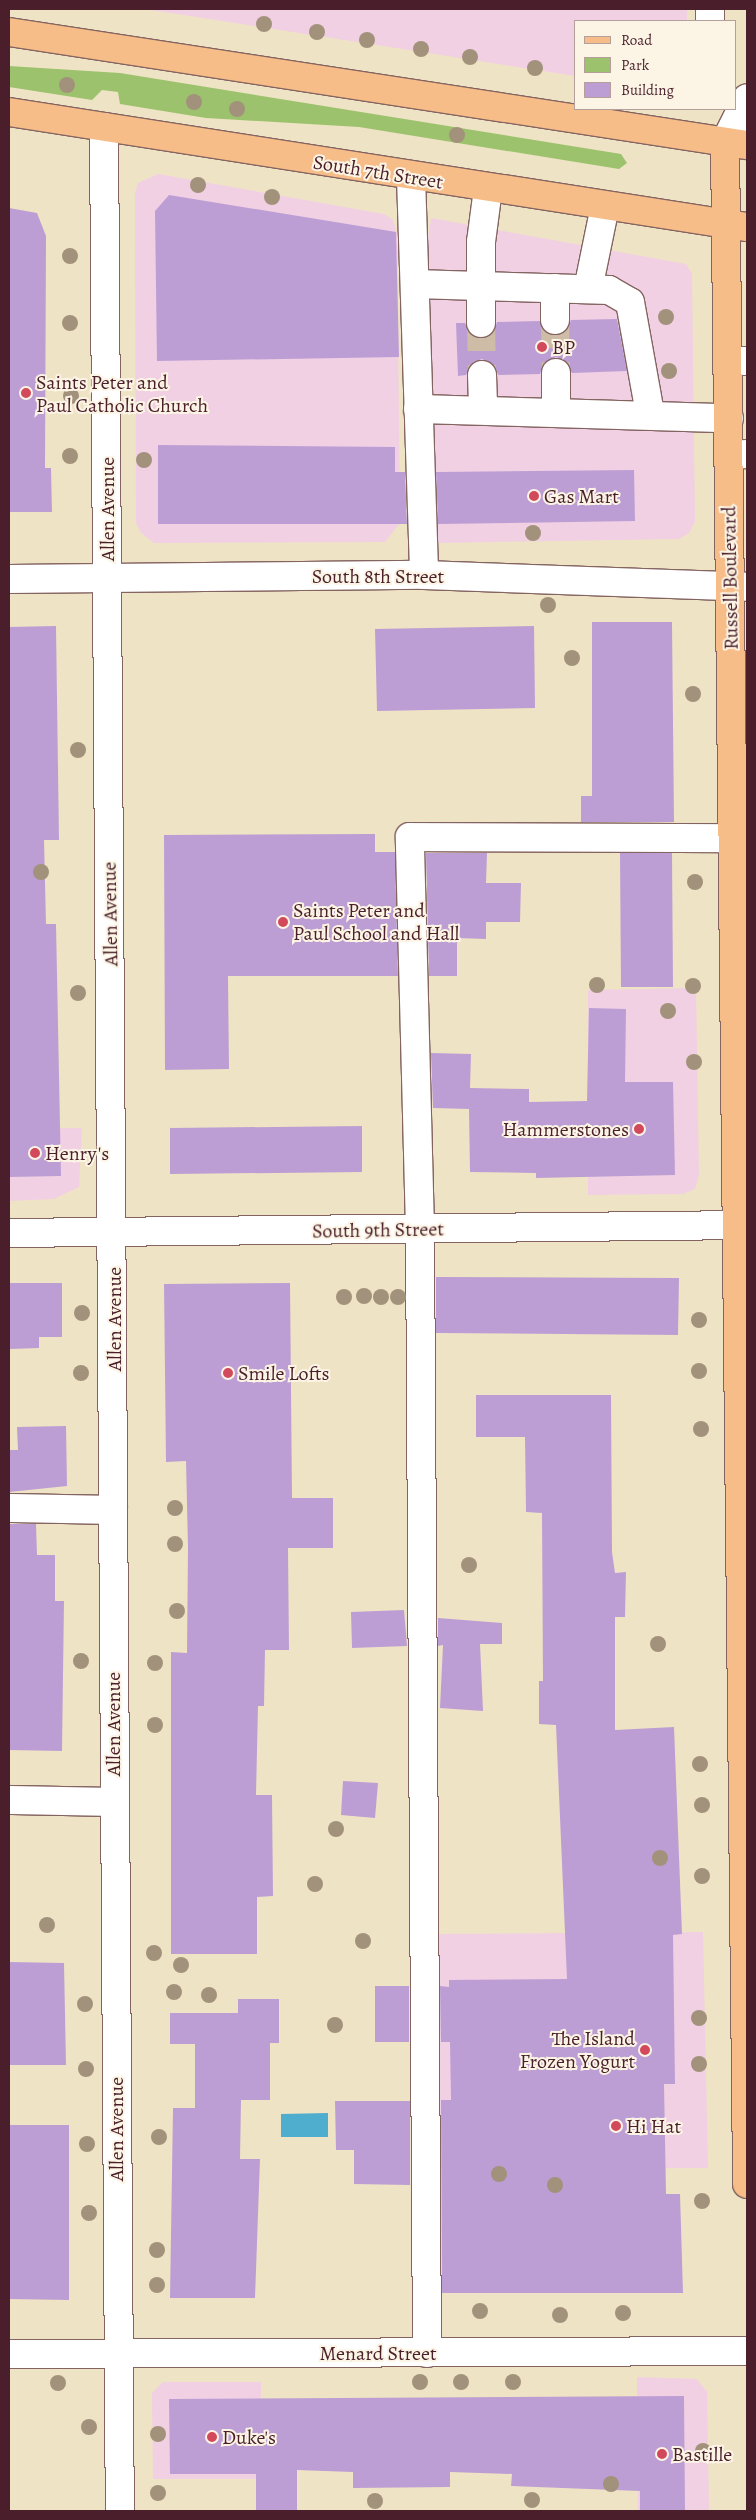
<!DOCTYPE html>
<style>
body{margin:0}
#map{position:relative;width:756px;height:2520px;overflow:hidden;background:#efe3c5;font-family:Alegreya,serif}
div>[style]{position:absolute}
.built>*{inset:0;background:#f1d0e3}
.green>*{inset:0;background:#9dc26d}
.water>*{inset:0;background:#4fadce}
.building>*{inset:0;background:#bc9ed4}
.minor-tunnel>*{height:28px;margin-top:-14px;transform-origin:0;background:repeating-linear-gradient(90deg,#cebca6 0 28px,transparent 0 42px)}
.roads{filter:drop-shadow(1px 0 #846461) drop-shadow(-1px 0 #846461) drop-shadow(0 1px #846461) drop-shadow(0 -1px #846461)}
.minor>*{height:28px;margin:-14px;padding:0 14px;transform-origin:14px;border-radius:14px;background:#fff}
.major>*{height:28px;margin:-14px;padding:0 14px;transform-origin:14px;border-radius:14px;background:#f7bd88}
.trees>*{width:16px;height:16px;margin:-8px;border-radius:50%;background:#a2927b}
.dots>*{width:14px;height:14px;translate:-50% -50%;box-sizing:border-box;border:2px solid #fcf5e5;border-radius:50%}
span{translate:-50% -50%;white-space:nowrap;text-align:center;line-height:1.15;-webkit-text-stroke:4px #fcf5e5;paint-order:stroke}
.street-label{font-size:20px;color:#4a1f2b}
.poi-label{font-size:20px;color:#4a1f2b}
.left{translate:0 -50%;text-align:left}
.right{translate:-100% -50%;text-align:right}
.frame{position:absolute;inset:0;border:10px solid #4a1f2b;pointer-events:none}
.legend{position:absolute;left:574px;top:20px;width:162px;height:90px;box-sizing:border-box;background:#fcf5e5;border:1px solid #b59f9b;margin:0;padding:6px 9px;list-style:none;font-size:15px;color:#4a1f2b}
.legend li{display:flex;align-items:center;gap:10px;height:25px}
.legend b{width:25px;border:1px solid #b59f9b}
</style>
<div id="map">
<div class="built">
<i style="clip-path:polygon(145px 9px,687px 9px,687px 21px,575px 21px,575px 76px)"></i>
<i style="clip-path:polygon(158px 174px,384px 214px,393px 220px,397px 234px,400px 523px,385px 542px,154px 543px,141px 533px,136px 523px,135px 195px,138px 183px)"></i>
<i style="clip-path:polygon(431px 218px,686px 264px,692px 274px,695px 521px,689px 533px,679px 539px,440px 543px,432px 538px,423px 272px)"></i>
<i style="clip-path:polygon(696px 988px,699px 1175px,695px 1189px,683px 1194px,588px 1195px,588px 990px)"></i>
<i style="clip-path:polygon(82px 1128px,79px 1187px,54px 1199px,9px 1201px,9px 1129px)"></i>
<i style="clip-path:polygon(703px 1932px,708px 2168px,439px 2169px,437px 1934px)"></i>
<i style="clip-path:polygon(637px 2377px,697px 2379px,707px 2392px,709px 2511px,638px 2511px)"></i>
<i style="clip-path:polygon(163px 2382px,261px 2382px,260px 2479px,153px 2479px,152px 2393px)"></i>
</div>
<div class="green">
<i style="clip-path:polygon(9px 66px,120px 73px,621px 154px,627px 163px,619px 169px,359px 127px,206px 118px,120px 104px,118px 92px,102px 90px,92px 100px,9px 87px)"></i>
</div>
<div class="water">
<i style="clip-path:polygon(328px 2113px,328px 2137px,281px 2137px,281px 2114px)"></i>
</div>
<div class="building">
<i style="clip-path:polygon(169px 195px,396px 232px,399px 357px,157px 361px,155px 211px)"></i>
<i style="clip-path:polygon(9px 208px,37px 213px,46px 236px,45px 468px,51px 468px,52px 512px,9px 512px)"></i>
<i style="clip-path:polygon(617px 319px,627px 371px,572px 373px,564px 360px,556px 357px,543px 365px,540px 374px,498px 375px,495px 366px,482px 359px,473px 362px,466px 375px,458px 376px,456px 323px,465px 323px,473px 336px,481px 339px,494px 331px,497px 322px,540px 321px,547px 333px,555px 336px,568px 328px,571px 320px)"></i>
<i style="clip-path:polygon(158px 445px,395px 447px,395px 472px,405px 472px,407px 524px,158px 524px)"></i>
<i style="clip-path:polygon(634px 470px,635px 521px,438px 524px,436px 472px)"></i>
<i style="clip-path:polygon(592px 622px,672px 622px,674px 822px,581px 822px,581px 796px,592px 796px)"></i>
<i style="clip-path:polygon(56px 626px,59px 840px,44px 840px,46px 924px,56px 924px,61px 1176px,9px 1177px,9px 627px)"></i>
<i style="clip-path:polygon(534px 626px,535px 708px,377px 711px,375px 629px)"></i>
<i style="clip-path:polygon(375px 834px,375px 852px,395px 852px,398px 976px,228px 976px,229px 1069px,165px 1070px,164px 835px)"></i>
<i style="clip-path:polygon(426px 853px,487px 853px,486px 883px,521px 883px,520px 922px,486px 922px,486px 939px,457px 938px,457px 976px,429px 976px)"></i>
<i style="clip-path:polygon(620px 853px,672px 853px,673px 987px,621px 987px)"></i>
<i style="clip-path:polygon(589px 1008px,626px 1009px,625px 1082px,673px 1082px,675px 1175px,536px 1178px,536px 1173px,470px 1172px,469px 1109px,433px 1108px,431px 1053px,471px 1054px,470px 1088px,529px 1089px,529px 1102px,587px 1101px)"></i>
<i style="clip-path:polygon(362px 1126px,362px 1172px,170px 1174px,170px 1128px)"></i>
<i style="clip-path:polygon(436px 1277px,679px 1278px,678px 1335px,436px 1333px)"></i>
<i style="clip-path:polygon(9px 1283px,62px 1283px,62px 1337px,39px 1337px,39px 1348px,10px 1349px)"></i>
<i style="clip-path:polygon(290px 1283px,292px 1498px,333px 1498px,333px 1548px,288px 1548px,289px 1650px,265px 1650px,264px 1706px,258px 1706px,256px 1795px,272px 1795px,273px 1896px,257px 1897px,257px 1954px,171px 1954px,171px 1652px,187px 1653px,188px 1548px,186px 1461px,166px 1462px,164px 1284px)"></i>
<i style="clip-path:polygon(476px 1395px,611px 1395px,612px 1552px,615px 1573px,626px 1572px,625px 1617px,615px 1617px,615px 1730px,674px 1727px,682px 1934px,673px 1935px,675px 2084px,664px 2084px,666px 2194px,680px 2194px,683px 2293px,442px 2293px,441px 2100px,451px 2100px,450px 2042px,441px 2042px,440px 1986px,449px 1987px,449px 1980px,567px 1979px,556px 1725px,539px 1724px,539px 1681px,543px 1681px,542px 1513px,526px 1512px,525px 1437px,476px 1437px)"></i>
<i style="clip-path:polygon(66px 1426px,67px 1486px,9px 1492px,9px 1450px,18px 1450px,17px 1427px)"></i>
<i style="clip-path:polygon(9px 1524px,36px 1524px,37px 1555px,55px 1555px,55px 1601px,64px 1601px,62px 1751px,9px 1750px)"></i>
<i style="clip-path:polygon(404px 1610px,407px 1646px,352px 1648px,351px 1612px)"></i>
<i style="clip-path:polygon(438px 1618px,502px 1623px,502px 1644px,480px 1644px,483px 1711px,440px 1708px,443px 1645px,438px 1646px)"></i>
<i style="clip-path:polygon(343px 1781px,378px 1783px,375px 1818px,341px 1815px)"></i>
<i style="clip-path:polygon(9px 1962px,64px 1963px,66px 2065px,9px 2065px)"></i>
<i style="clip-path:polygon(375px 1986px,409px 1986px,409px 2042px,375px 2042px)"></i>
<i style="clip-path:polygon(238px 1999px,279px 1999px,279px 2043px,270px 2043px,270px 2100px,241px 2100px,240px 2159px,260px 2159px,255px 2298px,170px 2298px,173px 2108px,195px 2108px,195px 2044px,170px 2044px,170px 2013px,238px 2013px)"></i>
<i style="clip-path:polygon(335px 2101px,410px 2101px,410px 2185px,354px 2184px,354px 2150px,336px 2150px)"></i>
<i style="clip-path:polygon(9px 2125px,69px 2125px,69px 2300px,9px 2299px)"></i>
<i style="clip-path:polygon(684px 2396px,685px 2511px,640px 2511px,640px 2491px,511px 2486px,512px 2474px,450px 2472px,450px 2487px,353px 2488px,353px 2472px,297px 2470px,297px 2511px,256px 2511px,256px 2474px,170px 2474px,169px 2399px)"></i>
</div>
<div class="minor-tunnel">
<i style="left:555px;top:320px;width:53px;rotate:88.9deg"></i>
<i style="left:481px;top:323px;width:52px;rotate:88.9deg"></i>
</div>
<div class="roads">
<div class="minor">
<i style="left:710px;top:9px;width:12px;rotate:90deg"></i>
<i style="left:104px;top:127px;width:2384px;rotate:89.62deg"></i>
<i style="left:725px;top:142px;width:49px;rotate:-63.4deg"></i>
<i style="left:411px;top:178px;width:397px;rotate:88.1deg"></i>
<i style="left:415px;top:284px;width:194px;rotate:1.8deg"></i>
<i style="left:609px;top:290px;width:24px;rotate:30deg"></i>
<i style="left:630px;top:302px;width:113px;rotate:79.8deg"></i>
<i style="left:555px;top:288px;width:32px;rotate:90deg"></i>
<i style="left:588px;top:289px;width:85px;rotate:-78.4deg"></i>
<i style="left:481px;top:323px;width:81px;rotate:-90deg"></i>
<i style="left:481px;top:242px;width:53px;rotate:-82.5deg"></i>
<i style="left:728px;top:361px;width:19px"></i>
<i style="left:482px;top:375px;width:35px;rotate:88deg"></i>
<i style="left:418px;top:409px;width:311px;rotate:1.7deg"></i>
<i style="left:556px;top:411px;width:38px;rotate:-90deg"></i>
<i style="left:729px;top:455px;width:18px;rotate:-3deg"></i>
<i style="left:9px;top:579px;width:415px;rotate:-0.6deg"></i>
<i style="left:424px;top:575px;width:323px;rotate:2.1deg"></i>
<i style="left:9px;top:1233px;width:738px;rotate:-0.62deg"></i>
<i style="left:9px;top:1508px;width:104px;rotate:1.1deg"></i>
<i style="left:9px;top:1800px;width:104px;rotate:1.1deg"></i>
<i style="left:427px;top:2353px;width:1124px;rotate:-90.36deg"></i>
<i style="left:420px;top:1229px;width:392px;rotate:-91.5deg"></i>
<i style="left:410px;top:837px;width:323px;rotate:0.2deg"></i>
<i style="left:9px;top:2354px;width:738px;rotate:-0.23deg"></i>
</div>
<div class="major">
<i style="left:9px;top:32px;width:747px;rotate:8.71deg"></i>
<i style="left:9px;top:112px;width:747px;rotate:8.86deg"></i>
<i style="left:725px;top:142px;width:2042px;rotate:89.38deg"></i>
</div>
</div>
<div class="trees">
<i style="left:264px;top:24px"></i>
<i style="left:317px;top:32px"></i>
<i style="left:367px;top:40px"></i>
<i style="left:421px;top:49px"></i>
<i style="left:470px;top:57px"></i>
<i style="left:535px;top:68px"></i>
<i style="left:67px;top:85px"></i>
<i style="left:194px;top:102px"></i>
<i style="left:237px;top:109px"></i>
<i style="left:457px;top:135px"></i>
<i style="left:198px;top:185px"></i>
<i style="left:272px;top:197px"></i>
<i style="left:70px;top:256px"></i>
<i style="left:666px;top:317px"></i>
<i style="left:70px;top:323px"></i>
<i style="left:669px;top:371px"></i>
<i style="left:71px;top:396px"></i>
<i style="left:70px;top:456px"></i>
<i style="left:144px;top:460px"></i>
<i style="left:533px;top:533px"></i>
<i style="left:548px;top:605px"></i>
<i style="left:572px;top:658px"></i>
<i style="left:693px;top:694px"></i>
<i style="left:78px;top:750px"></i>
<i style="left:41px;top:872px"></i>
<i style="left:695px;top:882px"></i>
<i style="left:597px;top:985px"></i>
<i style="left:693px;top:986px"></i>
<i style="left:78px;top:993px"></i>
<i style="left:668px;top:1011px"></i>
<i style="left:694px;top:1062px"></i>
<i style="left:364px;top:1296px"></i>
<i style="left:344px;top:1297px"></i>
<i style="left:381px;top:1297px"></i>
<i style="left:398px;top:1297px"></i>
<i style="left:82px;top:1313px"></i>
<i style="left:699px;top:1320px"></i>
<i style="left:699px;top:1371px"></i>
<i style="left:81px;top:1373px"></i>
<i style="left:701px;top:1429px"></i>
<i style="left:175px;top:1508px"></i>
<i style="left:175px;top:1544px"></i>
<i style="left:469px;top:1565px"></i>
<i style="left:177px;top:1611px"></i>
<i style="left:658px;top:1644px"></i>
<i style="left:81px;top:1661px"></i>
<i style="left:155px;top:1663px"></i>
<i style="left:155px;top:1725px"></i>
<i style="left:700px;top:1764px"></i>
<i style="left:702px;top:1805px"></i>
<i style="left:336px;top:1829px"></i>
<i style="left:660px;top:1858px"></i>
<i style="left:702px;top:1876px"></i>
<i style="left:315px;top:1884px"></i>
<i style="left:47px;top:1925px"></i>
<i style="left:363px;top:1941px"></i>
<i style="left:154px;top:1953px"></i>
<i style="left:181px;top:1965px"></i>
<i style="left:174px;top:1992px"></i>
<i style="left:209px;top:1995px"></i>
<i style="left:85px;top:2004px"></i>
<i style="left:699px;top:2018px"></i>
<i style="left:335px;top:2025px"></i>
<i style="left:699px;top:2064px"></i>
<i style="left:86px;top:2069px"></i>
<i style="left:159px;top:2137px"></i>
<i style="left:87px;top:2144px"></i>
<i style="left:499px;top:2174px"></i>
<i style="left:555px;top:2185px"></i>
<i style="left:702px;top:2201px"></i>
<i style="left:89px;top:2213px"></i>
<i style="left:157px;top:2250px"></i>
<i style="left:157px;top:2285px"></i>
<i style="left:480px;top:2311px"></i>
<i style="left:623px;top:2313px"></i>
<i style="left:560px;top:2315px"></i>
<i style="left:420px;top:2382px"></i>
<i style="left:461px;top:2382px"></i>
<i style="left:513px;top:2382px"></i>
<i style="left:58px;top:2383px"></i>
<i style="left:89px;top:2427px"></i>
<i style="left:158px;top:2434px"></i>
<i style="left:703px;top:2451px"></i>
<i style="left:611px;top:2484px"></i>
<i style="left:158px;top:2493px"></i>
<i style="left:532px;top:2500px"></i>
<i style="left:375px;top:2501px"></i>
</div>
<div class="dots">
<i style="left:542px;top:347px;background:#d1495b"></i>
<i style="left:26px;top:393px;background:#d1495b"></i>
<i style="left:534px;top:496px;background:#d1495b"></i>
<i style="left:283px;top:922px;background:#d1495b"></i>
<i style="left:639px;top:1129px;background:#d1495b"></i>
<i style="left:35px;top:1153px;background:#d1495b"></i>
<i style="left:228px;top:1373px;background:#d1495b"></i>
<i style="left:645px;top:2050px;background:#d1495b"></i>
<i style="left:616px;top:2126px;background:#d1495b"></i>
<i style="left:212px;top:2437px;background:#d1495b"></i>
<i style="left:662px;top:2454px;background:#d1495b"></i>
</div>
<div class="street-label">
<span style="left:378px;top:172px;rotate:9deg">South 7th Street</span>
<span style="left:107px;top:509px;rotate:-90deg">Allen Avenue</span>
<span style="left:378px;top:576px">South 8th Street</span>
<span style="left:730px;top:578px;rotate:-91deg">Russell Boulevard</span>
<span style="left:110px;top:914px;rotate:-91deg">Allen Avenue</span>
<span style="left:378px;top:1230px;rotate:-1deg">South 9th Street</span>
<span style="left:114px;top:1319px;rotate:-90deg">Allen Avenue</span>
<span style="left:113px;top:1724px;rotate:-90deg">Allen Avenue</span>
<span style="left:116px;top:2129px;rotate:-90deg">Allen Avenue</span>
<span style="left:378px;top:2353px">Menard Street</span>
</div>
<div class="poi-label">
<span class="left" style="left:552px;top:347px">BP</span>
<span class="left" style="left:36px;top:394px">Saints Peter and<br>Paul Catholic Church</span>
<span class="left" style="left:544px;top:496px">Gas Mart</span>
<span class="left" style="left:293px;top:922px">Saints Peter and<br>Paul School and Hall</span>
<span class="right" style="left:629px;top:1129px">Hammerstones</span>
<span class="left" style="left:45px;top:1153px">Henry's</span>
<span class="left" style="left:238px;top:1373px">Smile Lofts</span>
<span class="right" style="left:635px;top:2050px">The Island<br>Frozen Yogurt</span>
<span class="left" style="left:626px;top:2126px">Hi Hat</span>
<span class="left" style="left:222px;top:2437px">Duke's</span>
<span class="left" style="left:672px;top:2454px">Bastille</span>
</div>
<div class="frame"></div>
<ul class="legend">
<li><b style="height:6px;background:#f7bd88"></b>Road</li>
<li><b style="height:14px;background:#9dc26d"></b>Park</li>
<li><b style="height:14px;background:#bc9ed4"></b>Building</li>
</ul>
</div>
